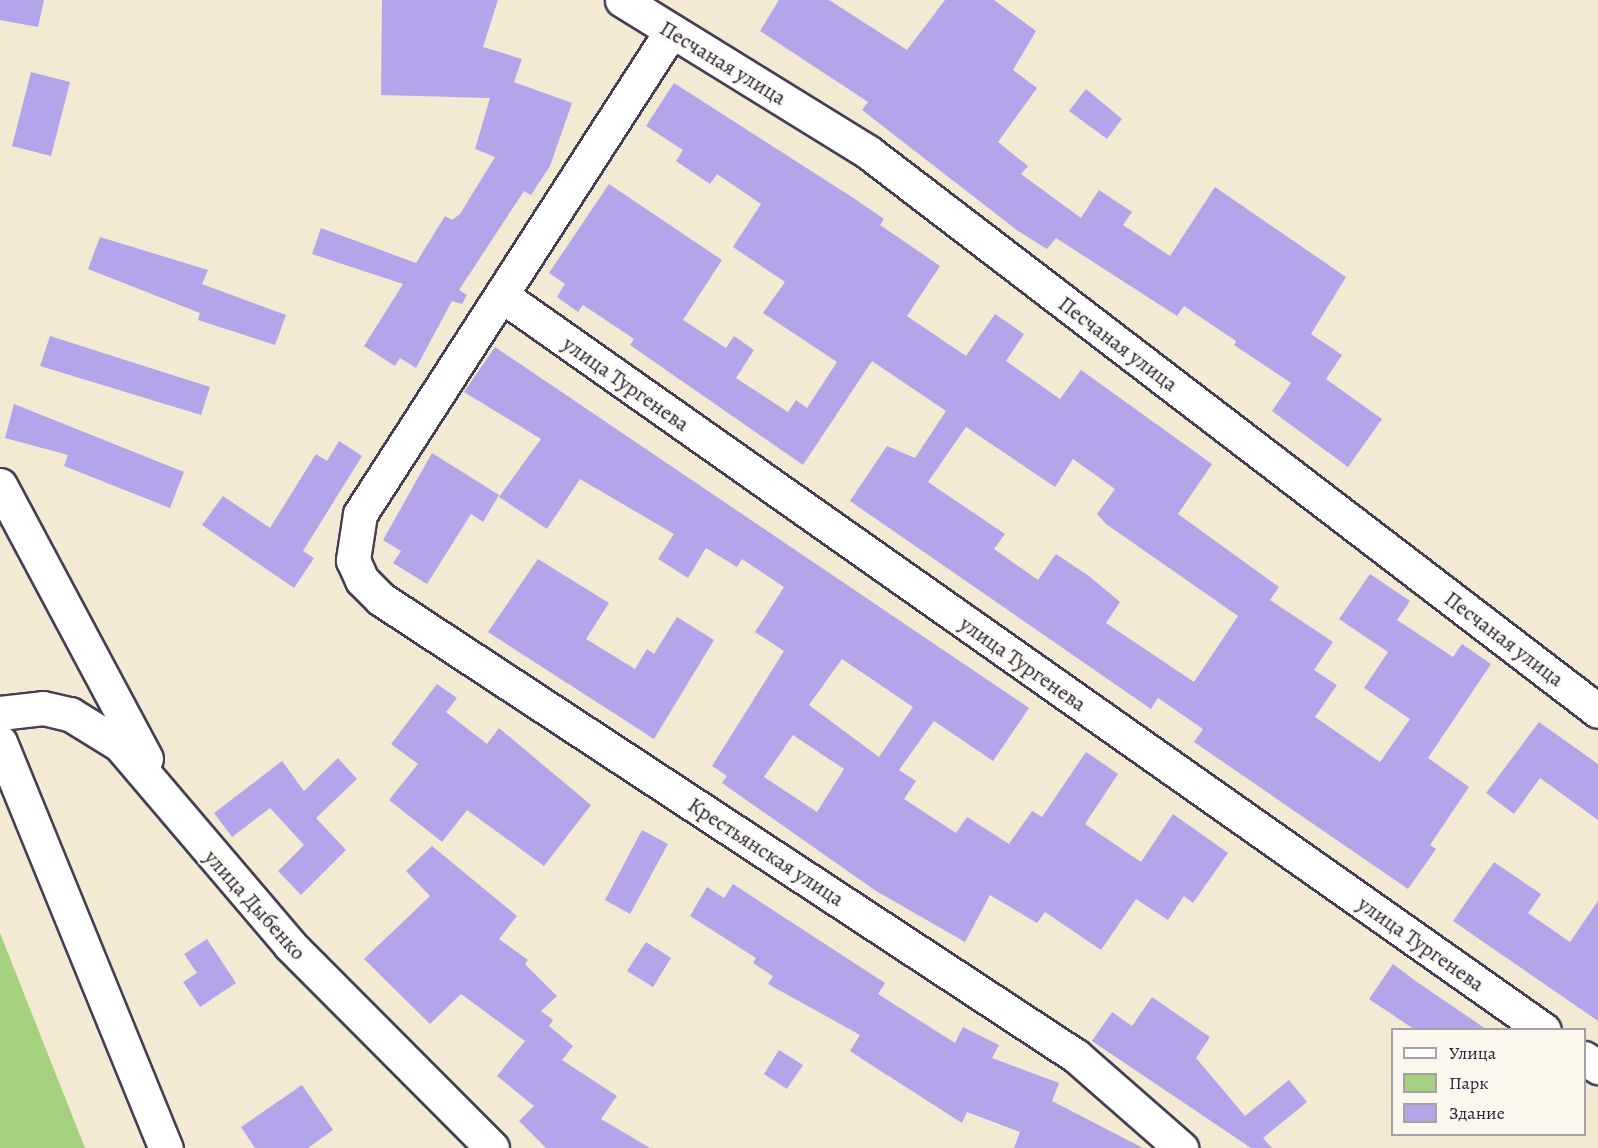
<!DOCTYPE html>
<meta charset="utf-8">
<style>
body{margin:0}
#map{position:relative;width:1598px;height:1148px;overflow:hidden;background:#f4ead3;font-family:Alegreya,serif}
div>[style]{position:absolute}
.green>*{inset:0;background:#a5d07d}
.building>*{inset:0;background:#b4a4ea}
.roads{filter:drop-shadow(2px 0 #424052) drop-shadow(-2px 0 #424052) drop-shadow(0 2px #424052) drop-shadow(0 -2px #424052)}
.minor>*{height:33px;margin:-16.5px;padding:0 16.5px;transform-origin:16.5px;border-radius:16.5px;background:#fff}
.secondary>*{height:33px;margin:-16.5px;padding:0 16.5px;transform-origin:16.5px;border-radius:16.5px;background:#fff}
span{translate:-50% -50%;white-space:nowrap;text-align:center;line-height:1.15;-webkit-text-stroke:4.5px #fbf7ec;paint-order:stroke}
.street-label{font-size:21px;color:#22223b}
.legend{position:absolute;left:1391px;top:1028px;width:195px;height:108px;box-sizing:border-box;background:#fbf7ec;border:2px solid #a4a2a5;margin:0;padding:8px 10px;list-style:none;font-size:18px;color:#22223b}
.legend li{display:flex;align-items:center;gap:12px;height:30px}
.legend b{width:30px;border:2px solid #a4a2a5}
</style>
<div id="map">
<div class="green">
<i style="clip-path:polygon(0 933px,85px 1148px,0 1148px)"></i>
</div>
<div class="building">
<i style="clip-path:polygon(0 0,44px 0,38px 27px,0 20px)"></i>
<i style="clip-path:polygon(382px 0,498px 0,483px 47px,522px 59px,514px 82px,572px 103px,550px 166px,531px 195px,524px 191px,459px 290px,467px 295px,462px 304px,452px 301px,416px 368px,400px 358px,395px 366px,364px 346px,403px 284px,312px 254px,321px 228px,416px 263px,445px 216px,452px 220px,460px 214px,495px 157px,475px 149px,490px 98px,381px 95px)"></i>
<i style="clip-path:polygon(779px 0,829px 0,907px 50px,945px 0,994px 0,1036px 31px,1013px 70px,1037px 88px,998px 142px,1028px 166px,1021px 174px,1081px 218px,1099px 190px,1132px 212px,1123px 225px,1170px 256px,1215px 187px,1346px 277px,1311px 334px,1342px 355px,1326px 379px,1382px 419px,1348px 467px,1272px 411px,1291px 383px,1234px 345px,1236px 341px,1184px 306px,1177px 316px,1056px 238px,1047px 249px,1018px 231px,862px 110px,868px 102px,760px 31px)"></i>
<i style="clip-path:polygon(31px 72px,70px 82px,51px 156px,12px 146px)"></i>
<i style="clip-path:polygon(evenodd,674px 83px,855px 199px,884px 219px,880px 225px,940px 266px,907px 316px,966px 356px,995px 314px,1024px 334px,1006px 361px,1060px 399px,1081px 370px,1212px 464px,1178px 514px,1279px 587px,1270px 600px,1333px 642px,1314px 670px,1337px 685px,1315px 717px,1380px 762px,1410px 719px,1364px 688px,1388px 652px,1339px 619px,1370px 574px,1410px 601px,1397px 620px,1453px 657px,1462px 644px,1491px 664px,1428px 758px,1469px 787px,1430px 845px,1436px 849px,1408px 889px,1194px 742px,1203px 729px,1158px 698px,1151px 709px,850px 501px,887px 446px,915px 458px,946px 411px,872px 361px,803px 465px,630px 345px,634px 339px,583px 305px,578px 312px,557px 297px,565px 284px,549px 273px,609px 184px,722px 260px,683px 320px,726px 348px,734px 336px,754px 350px,736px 378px,788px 412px,796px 400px,807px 408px,837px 362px,763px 313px,785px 282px,733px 247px,761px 204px,717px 174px,710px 184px,676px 161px,683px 150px,646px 126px,674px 83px,966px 427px,1055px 487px,1073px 459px,1115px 489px,1097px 514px,1106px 524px,1238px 616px,1194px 682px,1106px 623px,1120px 602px,1089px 576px,1056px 554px,1038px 580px,994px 549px,1005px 534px,928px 482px,966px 427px)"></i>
<i style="clip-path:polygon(1086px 89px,1122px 119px,1107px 139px,1069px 111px)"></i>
<i style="clip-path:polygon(100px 237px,208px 270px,202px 284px,286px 315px,275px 345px,198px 320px,200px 313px,88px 269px)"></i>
<i style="clip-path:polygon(50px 336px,210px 387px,201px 415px,40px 366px)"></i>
<i style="clip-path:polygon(evenodd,495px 347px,1029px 708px,993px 761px,934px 721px,899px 770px,916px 781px,904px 799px,956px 833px,967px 817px,1009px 844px,1032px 811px,1042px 817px,1086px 752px,1118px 774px,1085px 824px,1141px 862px,1173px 814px,1228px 853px,1193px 903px,1184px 896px,1168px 920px,1136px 899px,1101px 950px,1045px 912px,1037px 923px,990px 895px,965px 942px,876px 891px,722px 783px,727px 776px,712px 766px,784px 651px,755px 632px,784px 587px,742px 559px,737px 567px,706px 548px,688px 578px,658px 559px,674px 534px,580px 479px,547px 529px,499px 497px,541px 439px,464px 392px,495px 347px,842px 659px,913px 707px,879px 757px,809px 705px,842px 659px,495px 347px,793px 735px,844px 769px,817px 812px,764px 777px,793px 735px)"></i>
<i style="clip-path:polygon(14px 404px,184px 472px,170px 508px,64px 466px,68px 455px,5px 438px)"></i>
<i style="clip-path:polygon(339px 441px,362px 456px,303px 551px,314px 558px,294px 588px,202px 525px,223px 496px,270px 528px,316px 454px,327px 461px)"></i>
<i style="clip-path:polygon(432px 453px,499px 495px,483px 522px,471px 514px,427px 584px,393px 563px,401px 551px,383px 540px)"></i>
<i style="clip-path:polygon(538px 559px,609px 603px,586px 639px,635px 669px,647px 649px,654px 654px,677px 617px,714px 640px,654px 739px,488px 632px)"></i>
<i style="clip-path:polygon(437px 684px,457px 698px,446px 712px,487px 744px,499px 728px,591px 805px,544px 866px,467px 810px,442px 842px,389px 800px,418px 764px,391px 744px)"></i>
<i style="clip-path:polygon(1539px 722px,1598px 764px,1598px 820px,1540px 778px,1514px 814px,1486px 793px)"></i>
<i style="clip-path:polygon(338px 758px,357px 779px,316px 818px,346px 850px,301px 895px,278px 871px,304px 845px,270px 808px,232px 837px,214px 813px,282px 761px,304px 791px)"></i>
<i style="clip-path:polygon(642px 830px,668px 844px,630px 914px,605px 900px)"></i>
<i style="clip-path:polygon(432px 846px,517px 916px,499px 939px,528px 960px,525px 964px,557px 996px,541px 1011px,553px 1020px,549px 1026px,573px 1046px,562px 1060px,617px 1096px,601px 1119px,650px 1148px,546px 1148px,519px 1121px,534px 1106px,497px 1076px,525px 1041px,461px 994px,430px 1024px,364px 959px,430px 896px,406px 871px)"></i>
<i style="clip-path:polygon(1494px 862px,1541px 894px,1528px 913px,1570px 942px,1598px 901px,1598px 1021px,1453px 921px)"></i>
<i style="clip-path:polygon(733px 884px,885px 983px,878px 994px,955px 1043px,963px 1027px,999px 1045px,992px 1058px,1059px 1083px,1052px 1101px,1143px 1148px,1014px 1148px,1020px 1132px,967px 1112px,962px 1123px,862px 1059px,850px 1051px,860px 1035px,768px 984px,773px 976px,753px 963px,756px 958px,690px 916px,707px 887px,724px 898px)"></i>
<i style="clip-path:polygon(207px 939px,236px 983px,200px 1007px,183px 982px,197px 973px,184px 954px)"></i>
<i style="clip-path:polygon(646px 942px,671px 958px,653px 987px,627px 971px)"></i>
<i style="clip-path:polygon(1393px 964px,1417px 982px,1486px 1029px,1414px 1029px,1369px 999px)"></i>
<i style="clip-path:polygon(1152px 997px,1210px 1037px,1196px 1058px,1245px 1116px,1289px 1080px,1307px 1102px,1263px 1138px,1272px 1148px,1251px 1148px,1092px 1041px,1112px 1012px,1132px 1026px)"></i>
<i style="clip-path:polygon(779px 1050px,803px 1065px,787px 1089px,764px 1074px)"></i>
<i style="clip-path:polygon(302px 1085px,333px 1130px,308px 1148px,255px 1148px,241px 1127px)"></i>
</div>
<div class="roads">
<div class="minor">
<i style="left:622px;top:0;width:289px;rotate:31.7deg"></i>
<i style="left:868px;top:152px;width:919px;rotate:37.44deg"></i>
<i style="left:670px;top:33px;width:572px;rotate:122.8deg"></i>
<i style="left:360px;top:514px;width:47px;rotate:98.7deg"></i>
<i style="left:353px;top:560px;width:22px;rotate:66deg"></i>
<i style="left:362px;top:580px;width:27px;rotate:45deg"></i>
<i style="left:381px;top:599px;width:832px;rotate:33.33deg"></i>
<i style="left:1076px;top:1056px;width:140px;rotate:41.2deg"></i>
<i style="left:504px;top:297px;width:1272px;rotate:35.18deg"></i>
<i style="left:0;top:485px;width:310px;rotate:61.9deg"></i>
<i style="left:0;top:713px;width:43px;rotate:-6.6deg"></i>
<i style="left:43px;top:708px;width:28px;rotate:13deg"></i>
<i style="left:70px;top:714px;width:59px;rotate:31.8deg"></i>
<i style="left:120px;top:745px;width:262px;rotate:49.6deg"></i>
<i style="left:290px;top:945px;width:286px;rotate:45.1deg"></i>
<i style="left:1584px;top:1058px;width:17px;rotate:33deg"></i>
</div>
<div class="secondary">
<i style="left:0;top:742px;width:439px;rotate:67.8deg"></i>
</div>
</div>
<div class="street-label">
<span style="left:723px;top:63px;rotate:31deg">Песчаная улица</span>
<span style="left:1118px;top:344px;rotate:37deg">Песчаная улица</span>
<span style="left:626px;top:384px;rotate:35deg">улица Тургенева</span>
<span style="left:1504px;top:639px;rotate:37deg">Песчаная улица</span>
<span style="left:1023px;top:664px;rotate:35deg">улица Тургенева</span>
<span style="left:766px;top:852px;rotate:33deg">Крестьянская улица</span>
<span style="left:255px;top:905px;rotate:48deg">улица Дыбенко</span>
<span style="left:1421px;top:944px;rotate:35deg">улица Тургенева</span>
</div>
<ul class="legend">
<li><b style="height:8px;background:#fff"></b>Улица</li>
<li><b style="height:16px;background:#a5d07d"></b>Парк</li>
<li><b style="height:16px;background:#b4a4ea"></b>Здание</li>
</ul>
</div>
